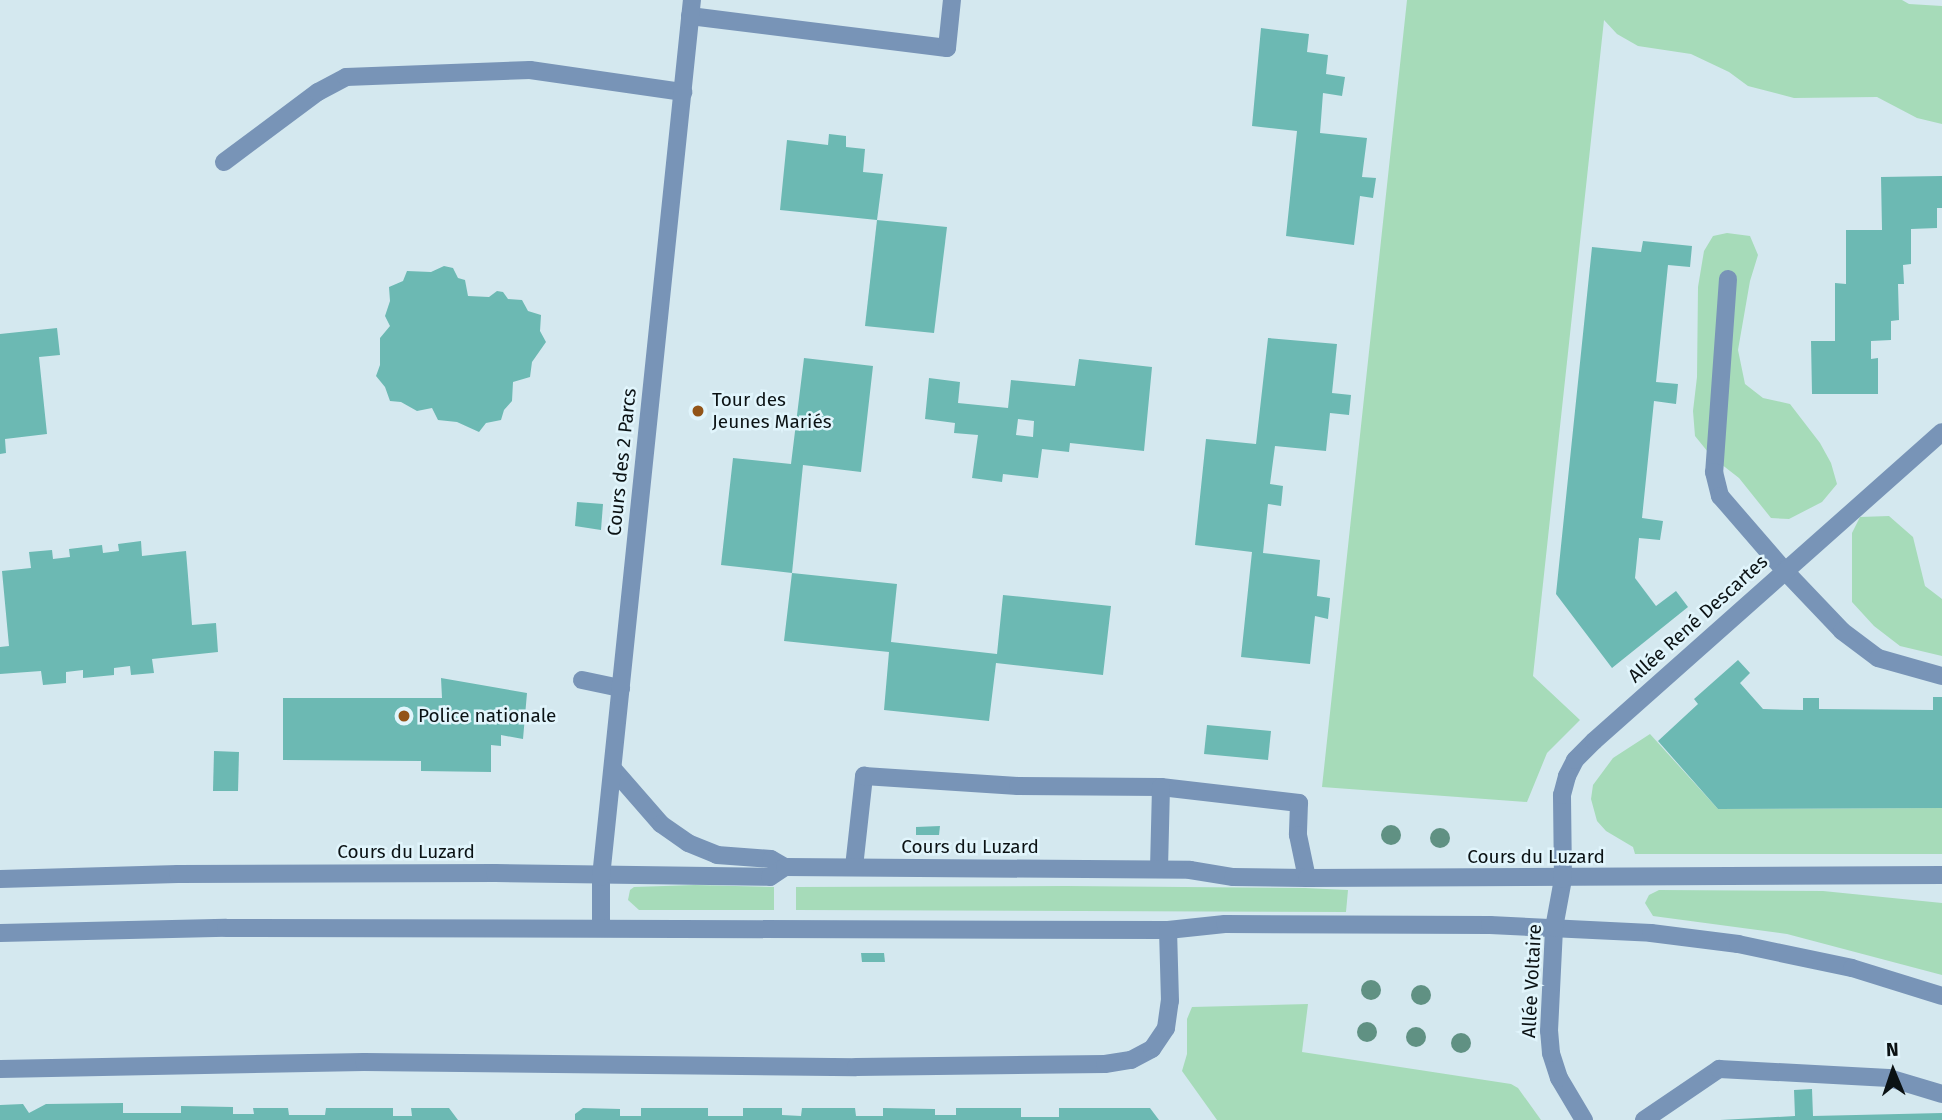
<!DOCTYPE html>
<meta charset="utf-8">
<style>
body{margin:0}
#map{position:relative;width:1942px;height:1120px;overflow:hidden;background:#d4e8ef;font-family:"Fira Sans",sans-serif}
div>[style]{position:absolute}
.green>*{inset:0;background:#a6dbb9}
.building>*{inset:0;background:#6cb9b3}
.lane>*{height:18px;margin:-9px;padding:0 9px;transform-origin:9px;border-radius:9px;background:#7894b7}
.street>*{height:18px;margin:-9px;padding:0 9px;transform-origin:9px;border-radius:9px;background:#7894b7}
.trees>*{width:20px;height:20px;margin:-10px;border-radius:50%;background:#609183}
.dots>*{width:19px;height:19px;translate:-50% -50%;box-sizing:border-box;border:4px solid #e1f5fc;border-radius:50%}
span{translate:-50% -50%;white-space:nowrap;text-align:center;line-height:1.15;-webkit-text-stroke:5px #e1f5fc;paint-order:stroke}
.poi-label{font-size:19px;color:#0b1214}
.left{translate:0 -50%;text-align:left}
.street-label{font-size:19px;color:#0b1214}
.north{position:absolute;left:1858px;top:1036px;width:70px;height:70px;-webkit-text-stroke:5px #e1f5fc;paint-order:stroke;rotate:358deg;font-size:19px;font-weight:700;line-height:28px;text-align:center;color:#0b1214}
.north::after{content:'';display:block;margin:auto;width:24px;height:32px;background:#0b1214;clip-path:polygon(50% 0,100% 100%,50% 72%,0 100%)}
</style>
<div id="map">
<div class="green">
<i style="clip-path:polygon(1407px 0,1902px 0,1909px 4px,1942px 6px,1942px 124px,1917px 118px,1877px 97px,1794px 98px,1748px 86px,1729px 72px,1691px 54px,1638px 46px,1617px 34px,1604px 20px,1533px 676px,1580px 720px,1547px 753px,1527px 802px,1322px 787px)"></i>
<i style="clip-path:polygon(1727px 233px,1750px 236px,1758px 255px,1750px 281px,1738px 350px,1745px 384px,1763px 398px,1790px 404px,1820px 443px,1831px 463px,1837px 484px,1822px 502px,1789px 519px,1771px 518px,1739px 478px,1712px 457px,1695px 436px,1693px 411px,1697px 377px,1698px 287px,1704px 251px,1713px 236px)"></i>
<i style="clip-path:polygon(1889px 516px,1913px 537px,1925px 586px,1942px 599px,1942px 656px,1900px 646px,1874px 626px,1852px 602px,1852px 533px,1860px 517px)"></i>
<i style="clip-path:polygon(1650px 734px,1718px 809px,1942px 808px,1942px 854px,1635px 854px,1633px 847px,1606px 831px,1597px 821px,1591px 799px,1593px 785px,1613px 758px)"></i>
<i style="clip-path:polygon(695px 885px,774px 887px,774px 910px,639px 910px,628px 900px,630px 890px,634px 887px)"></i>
<i style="clip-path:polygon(1066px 886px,1305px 888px,1348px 890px,1346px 912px,796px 910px,796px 887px)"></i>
<i style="clip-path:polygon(1659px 890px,1823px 891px,1942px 903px,1942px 975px,1787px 934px,1653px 916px,1645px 903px,1649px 895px)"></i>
<i style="clip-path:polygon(1308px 1004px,1302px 1052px,1511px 1084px,1518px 1088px,1541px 1120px,1217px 1120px,1182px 1071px,1187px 1054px,1187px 1019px,1192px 1007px)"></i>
</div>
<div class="building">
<i style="clip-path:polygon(1261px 28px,1309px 34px,1307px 52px,1328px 55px,1326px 74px,1345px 77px,1342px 96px,1323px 93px,1320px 133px,1367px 138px,1362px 177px,1376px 178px,1373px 198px,1360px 196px,1354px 245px,1286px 236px,1297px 131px,1252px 126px)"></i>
<i style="clip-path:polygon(829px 134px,846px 136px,846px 147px,865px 149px,863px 172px,883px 174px,877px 220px,780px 210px,787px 140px,828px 145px)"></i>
<i style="clip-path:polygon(1942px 176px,1942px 208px,1937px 208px,1937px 228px,1911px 229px,1911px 264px,1903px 265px,1904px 284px,1898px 284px,1899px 320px,1891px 321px,1891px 340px,1871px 341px,1871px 359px,1878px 358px,1878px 394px,1812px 394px,1811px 341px,1835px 341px,1835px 283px,1846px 284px,1846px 230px,1882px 230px,1881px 177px)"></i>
<i style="clip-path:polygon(877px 220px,947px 227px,934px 333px,865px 326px)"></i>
<i style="clip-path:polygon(1643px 241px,1692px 246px,1690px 267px,1668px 265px,1656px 382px,1678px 384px,1676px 404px,1654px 401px,1642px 518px,1663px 521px,1660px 540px,1639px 538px,1635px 578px,1656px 606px,1676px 591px,1688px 607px,1612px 668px,1556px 594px,1592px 247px,1641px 252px)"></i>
<i style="clip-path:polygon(444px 266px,453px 268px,458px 278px,465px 280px,468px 296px,489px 297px,497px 291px,503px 292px,508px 299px,522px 300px,528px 311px,541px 315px,540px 331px,546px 342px,532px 362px,530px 377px,513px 382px,512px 401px,504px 410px,501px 420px,486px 423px,479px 432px,457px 422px,438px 420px,432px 408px,417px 411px,401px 402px,390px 401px,385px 387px,376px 376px,380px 365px,380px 338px,390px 326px,385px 316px,390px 301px,389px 287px,403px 281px,407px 271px,431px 272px)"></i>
<i style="clip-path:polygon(57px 328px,60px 355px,39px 357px,47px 434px,5px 439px,6px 453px,0 454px,0 334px)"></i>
<i style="clip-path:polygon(1268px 338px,1337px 344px,1332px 393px,1351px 395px,1349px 415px,1330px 413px,1326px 451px,1275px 446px,1270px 484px,1283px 486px,1281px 506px,1268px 504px,1263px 553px,1320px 560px,1317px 596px,1330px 598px,1328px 619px,1315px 616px,1310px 664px,1241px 657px,1252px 552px,1195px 545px,1206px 439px,1256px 444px)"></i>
<i style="clip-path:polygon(804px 358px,873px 366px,861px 472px,803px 465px,792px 573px,721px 565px,733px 458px,791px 464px)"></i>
<i style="clip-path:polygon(evenodd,1079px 359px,1152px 367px,1144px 451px,1070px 443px,1069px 452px,1042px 449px,1038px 478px,1003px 474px,1002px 482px,972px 478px,978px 435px,954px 433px,955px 423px,925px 419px,929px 378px,960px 382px,958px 403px,1008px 408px,1011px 380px,1075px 386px,1079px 359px,1018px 419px,1034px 421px,1033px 437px,1016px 435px,1018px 419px)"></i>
<i style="clip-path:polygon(577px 502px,603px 504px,601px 530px,575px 526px)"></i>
<i style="clip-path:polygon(141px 541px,142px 556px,186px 551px,192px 625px,216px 623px,218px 652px,152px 659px,154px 673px,131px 675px,130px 666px,114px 668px,114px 675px,83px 678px,83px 670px,66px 672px,66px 683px,43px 685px,41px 671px,0 674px,0 647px,9px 646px,2px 571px,31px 568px,29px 552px,52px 550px,53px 559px,70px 557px,69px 549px,102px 545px,103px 553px,119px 551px,118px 544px)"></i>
<i style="clip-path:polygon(792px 573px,897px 584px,891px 642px,997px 654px,1003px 595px,1111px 606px,1103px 675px,996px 663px,989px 721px,884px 710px,889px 652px,784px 641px)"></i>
<i style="clip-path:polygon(1738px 660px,1750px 673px,1740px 683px,1763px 709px,1803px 710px,1803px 698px,1819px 698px,1819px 709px,1933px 710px,1933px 697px,1942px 697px,1942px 808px,1718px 809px,1658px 741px,1698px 704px,1694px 699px)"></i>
<i style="clip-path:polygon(441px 678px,527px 693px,523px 739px,501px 735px,501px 746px,491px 745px,491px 772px,421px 771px,421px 761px,283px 760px,283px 698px,442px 698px)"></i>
<i style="clip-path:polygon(1207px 725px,1271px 731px,1268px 760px,1204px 754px)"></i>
<i style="clip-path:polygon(214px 751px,239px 752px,238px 791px,213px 791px)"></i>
<i style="clip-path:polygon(940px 826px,939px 835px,916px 835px,916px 827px)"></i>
<i style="clip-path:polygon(861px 953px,884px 953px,885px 962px,862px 962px)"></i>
<i style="clip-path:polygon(1812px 1089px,1813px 1116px,1942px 1113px,1942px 1120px,1720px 1120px,1795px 1116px,1794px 1090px)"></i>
<i style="clip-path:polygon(123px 1103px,123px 1113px,181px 1113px,181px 1106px,233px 1107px,233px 1114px,254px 1114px,253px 1108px,288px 1108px,289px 1115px,325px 1115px,326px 1108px,393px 1108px,393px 1116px,412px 1116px,411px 1108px,449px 1108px,458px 1120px,0 1120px,0 1105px,23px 1104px,29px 1113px,46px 1104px)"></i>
<i style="clip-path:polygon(583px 1108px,620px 1109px,620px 1116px,641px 1116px,641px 1108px,708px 1108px,708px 1116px,743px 1116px,743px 1108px,782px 1108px,782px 1115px,801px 1116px,802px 1108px,855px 1108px,856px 1116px,883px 1116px,883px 1108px,935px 1109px,935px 1115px,956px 1115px,956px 1108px,1021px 1108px,1021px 1117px,1059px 1117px,1059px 1108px,1150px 1108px,1159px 1120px,575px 1120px,575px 1114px)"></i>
</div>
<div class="lane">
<i style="left:690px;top:16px;width:259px;rotate:7.1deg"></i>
<i style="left:947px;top:48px;width:48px;rotate:-84.1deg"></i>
<i style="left:224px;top:162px;width:117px;rotate:-36.7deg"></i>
<i style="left:318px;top:92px;width:32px;rotate:-28deg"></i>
<i style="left:346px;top:77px;width:184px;rotate:-2.2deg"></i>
<i style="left:530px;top:70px;width:155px;rotate:8.2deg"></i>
<i style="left:582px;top:680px;width:40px;rotate:12deg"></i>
<i style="left:854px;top:867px;width:92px;rotate:-83.7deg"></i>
<i style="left:864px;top:776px;width:154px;rotate:3.7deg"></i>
<i style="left:1018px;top:786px;width:143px;rotate:0.4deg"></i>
<i style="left:1161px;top:787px;width:139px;rotate:6.6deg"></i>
<i style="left:1299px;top:803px;width:32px;rotate:92deg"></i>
<i style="left:1298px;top:835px;width:44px;rotate:78.2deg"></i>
<i style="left:1159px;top:869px;width:82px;rotate:-88.6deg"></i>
<i style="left:1644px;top:1120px;width:91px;rotate:-34.2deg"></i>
<i style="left:1719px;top:1069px;width:170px;rotate:3deg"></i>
<i style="left:1889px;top:1078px;width:55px;rotate:16.8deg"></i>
</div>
<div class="street">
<i style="left:1728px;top:279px;width:194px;rotate:94.1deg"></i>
<i style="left:1714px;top:472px;width:25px;rotate:76deg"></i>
<i style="left:1720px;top:496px;width:98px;rotate:49.1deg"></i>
<i style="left:1784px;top:570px;width:84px;rotate:46.4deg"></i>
<i style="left:1842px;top:631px;width:45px;rotate:36.9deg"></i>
<i style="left:1878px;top:658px;width:66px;rotate:15.7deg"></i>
<i style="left:613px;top:769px;width:73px;rotate:48.9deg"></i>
<i style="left:661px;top:824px;width:33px;rotate:35deg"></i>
<i style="left:688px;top:843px;width:31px;rotate:22deg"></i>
<i style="left:717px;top:855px;width:54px;rotate:4.2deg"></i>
<i style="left:771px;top:859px;width:16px;rotate:30deg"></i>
<i style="left:0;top:879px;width:178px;rotate:-1.6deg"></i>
<i style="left:178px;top:874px;width:317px;rotate:-0.2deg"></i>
<i style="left:495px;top:873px;width:275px;rotate:0.8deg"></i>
<i style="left:770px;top:877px;width:18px;rotate:-34deg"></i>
<i style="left:785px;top:867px;width:405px;rotate:0.4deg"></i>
<i style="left:1190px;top:870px;width:44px;rotate:9.2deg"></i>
<i style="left:1233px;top:877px;width:74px;rotate:0.8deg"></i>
<i style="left:1307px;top:878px;width:635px;rotate:-0.27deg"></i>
<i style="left:601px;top:928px;width:51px;rotate:-90deg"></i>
<i style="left:601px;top:877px;width:882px;rotate:-84.08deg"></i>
<i style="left:0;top:933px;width:226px;rotate:-1.3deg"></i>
<i style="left:226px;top:928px;width:942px;rotate:0.12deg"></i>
<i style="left:1168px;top:930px;width:57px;rotate:-6deg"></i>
<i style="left:1225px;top:924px;width:265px;rotate:0.2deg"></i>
<i style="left:1490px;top:925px;width:161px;rotate:2.8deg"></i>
<i style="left:1651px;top:933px;width:88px;rotate:7.2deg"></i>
<i style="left:1738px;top:944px;width:116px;rotate:11.9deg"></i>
<i style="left:1852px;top:968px;width:94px;rotate:17.3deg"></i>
<i style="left:0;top:1069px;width:364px;rotate:-1.1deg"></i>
<i style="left:364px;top:1062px;width:492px;rotate:0.6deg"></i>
<i style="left:856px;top:1067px;width:249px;rotate:-0.7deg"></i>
<i style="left:1105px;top:1064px;width:26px;rotate:-9deg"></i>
<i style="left:1131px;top:1060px;width:24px;rotate:-28deg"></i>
<i style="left:1152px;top:1049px;width:25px;rotate:-56deg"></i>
<i style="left:1166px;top:1028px;width:27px;rotate:-82deg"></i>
<i style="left:1170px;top:1001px;width:71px;rotate:-91.6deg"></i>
<i style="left:1584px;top:1120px;width:49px;rotate:-120.8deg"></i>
<i style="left:1559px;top:1078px;width:26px;rotate:-108deg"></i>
<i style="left:1551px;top:1053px;width:22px;rotate:-95deg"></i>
<i style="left:1549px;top:1031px;width:103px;rotate:-87.2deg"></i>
<i style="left:1554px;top:928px;width:50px;rotate:-79.6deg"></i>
<i style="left:1563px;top:879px;width:84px;rotate:-90.7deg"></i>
<i style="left:1562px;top:795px;width:20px;rotate:-75deg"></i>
<i style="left:1567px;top:776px;width:18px;rotate:-63deg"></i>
<i style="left:1575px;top:760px;width:27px;rotate:-45deg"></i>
<i style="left:1594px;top:741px;width:465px;rotate:-41.6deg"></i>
</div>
<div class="trees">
<i style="left:1391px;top:835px"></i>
<i style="left:1440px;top:838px"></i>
<i style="left:1371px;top:990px"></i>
<i style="left:1421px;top:995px"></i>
<i style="left:1367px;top:1032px"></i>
<i style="left:1416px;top:1037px"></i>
<i style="left:1461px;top:1043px"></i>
</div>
<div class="dots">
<i style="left:698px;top:411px;background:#925418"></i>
<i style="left:404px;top:716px;background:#925418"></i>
</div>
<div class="poi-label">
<span class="left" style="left:712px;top:411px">Tour des<br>Jeunes Mariés</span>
<span class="left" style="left:418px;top:716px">Police nationale</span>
</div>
<div class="street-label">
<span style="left:622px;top:462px;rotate:-84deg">Cours des 2 Parcs</span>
<span style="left:1698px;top:619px;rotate:-42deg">Allée René Descartes</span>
<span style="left:970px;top:847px">Cours du Luzard</span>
<span style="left:406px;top:852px">Cours du Luzard</span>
<span style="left:1536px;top:857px">Cours du Luzard</span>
<span style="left:1532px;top:981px;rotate:-87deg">Allée Voltaire</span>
</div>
<div class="north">N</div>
</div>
